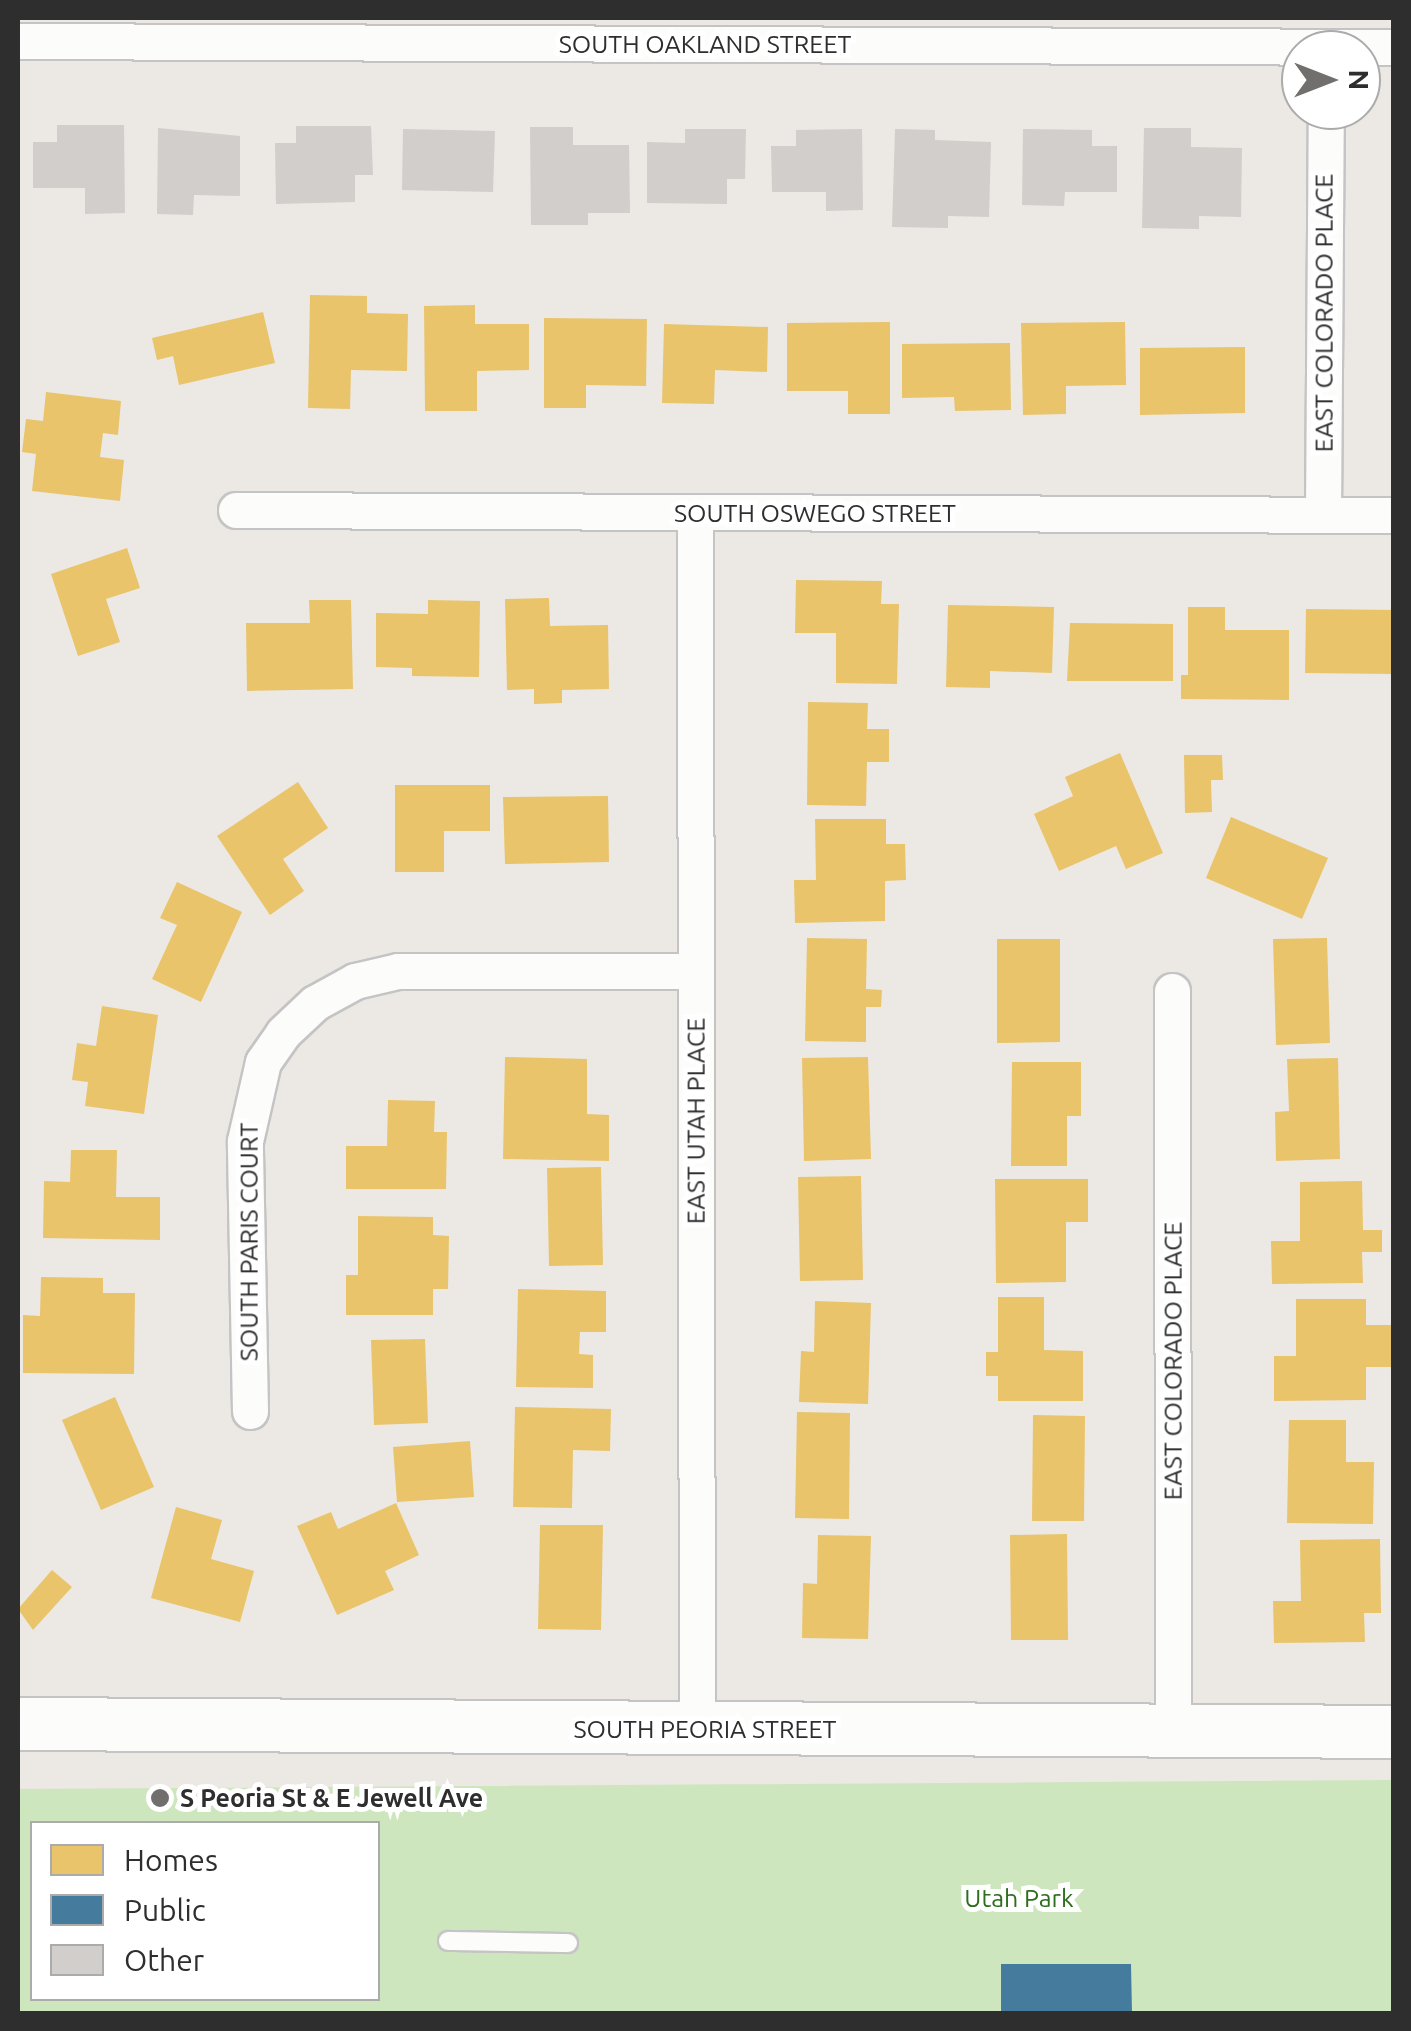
<!DOCTYPE html>
<style>
body{margin:0}
#map{position:relative;width:1411px;height:2031px;overflow:hidden;background:#ece8e4;font-family:Ubuntu,sans-serif}
div>[style]{position:absolute}
.green>*{inset:0;background:#cee6be}
.homes>*{inset:0;background:#e9c46a}
.public>*{inset:0;background:#457b9d}
.building>*{inset:0;background:#d1cecb}
.roads{filter:drop-shadow(2px 0 #c5c4c5) drop-shadow(-2px 0 #c5c4c5) drop-shadow(0 2px #c5c4c5) drop-shadow(0 -2px #c5c4c5)}
.lane>*{height:18px;margin:-9px;padding:0 9px;transform-origin:9px;border-radius:9px;background:#fcfcfb}
.street>*{height:35px;margin:-17.5px;padding:0 17.5px;transform-origin:17.5px;border-radius:17.5px;background:#fcfcfb}
.secondary>*{height:52px;margin:-26px;padding:0 26px;transform-origin:26px;border-radius:26px;background:#fcfcfb}
.dots>*{width:28px;height:28px;translate:-50% -50%;box-sizing:border-box;border:5px solid #fff;border-radius:50%}
span{translate:-50% -50%;white-space:nowrap;text-align:center;line-height:1.15;-webkit-text-stroke:10px #fff;paint-order:stroke}
.street-label{font-size:25px;color:#2e2e2e}
.poi-label{font-size:25px;color:#2e2e2e;font-weight:700}
.left{translate:0 -50%;text-align:left}
.park-label{font-size:25px;color:#2c6e1b}
.frame{position:absolute;inset:0;border:20px solid #2e2e2e;pointer-events:none}
.legend{position:absolute;left:30px;top:1821px;width:350px;height:180px;box-sizing:border-box;background:#fff;border:2px solid #ababab;margin:0;padding:12px 18px;list-style:none;font-size:30px;color:#2e2e2e}
.legend li{display:flex;align-items:center;gap:20px;height:50px}
.legend b{width:50px;border:2px solid #ababab}
.north{position:absolute;left:1281px;top:30px;width:100px;height:100px;box-sizing:border-box;background:#fff;border:2px solid #ababab;border-radius:50%;rotate:90deg;font-size:28px;font-weight:700;line-height:40px;text-align:center;color:#2e2e2e}
.north::after{content:'';display:block;margin:auto;width:35px;height:45px;background:#706f6e;clip-path:polygon(50% 0,100% 100%,50% 72%,0 100%)}
</style>
<div id="map">
<div class="green">
<i style="clip-path:polygon(evenodd,1393px 1780px,1393px 2013px,18px 2013px,18px 1789px,1393px 1780px,32px 1824px,378px 1824px,378px 1998px,32px 1998px,32px 1824px)"></i>
</div>
<div class="homes">
<i style="clip-path:polygon(310px 295px,367px 296px,367px 313px,408px 314px,407px 371px,351px 370px,350px 409px,308px 408px)"></i>
<i style="clip-path:polygon(475px 305px,475px 324px,529px 324px,529px 370px,477px 371px,477px 411px,425px 411px,424px 306px)"></i>
<i style="clip-path:polygon(263px 312px,275px 363px,179px 385px,173px 356px,157px 360px,152px 338px)"></i>
<i style="clip-path:polygon(544px 318px,647px 319px,646px 386px,586px 385px,586px 408px,544px 408px)"></i>
<i style="clip-path:polygon(890px 322px,890px 414px,848px 414px,848px 391px,787px 391px,787px 323px)"></i>
<i style="clip-path:polygon(1125px 322px,1126px 385px,1066px 386px,1066px 414px,1023px 415px,1021px 323px)"></i>
<i style="clip-path:polygon(664px 324px,768px 327px,767px 372px,715px 370px,714px 404px,662px 403px)"></i>
<i style="clip-path:polygon(1010px 343px,1011px 410px,955px 411px,954px 397px,902px 398px,902px 344px)"></i>
<i style="clip-path:polygon(1245px 347px,1245px 413px,1140px 415px,1140px 348px)"></i>
<i style="clip-path:polygon(46px 392px,121px 401px,118px 435px,103px 433px,100px 457px,124px 460px,120px 501px,32px 491px,36px 454px,22px 452px,26px 419px,43px 421px)"></i>
<i style="clip-path:polygon(127px 548px,140px 588px,106px 599px,120px 642px,78px 656px,51px 574px)"></i>
<i style="clip-path:polygon(796px 580px,882px 581px,881px 604px,899px 604px,897px 684px,836px 683px,836px 633px,795px 633px)"></i>
<i style="clip-path:polygon(549px 598px,550px 626px,608px 625px,609px 689px,562px 690px,562px 703px,534px 704px,534px 689px,507px 690px,505px 599px)"></i>
<i style="clip-path:polygon(309px 600px,351px 600px,353px 689px,247px 691px,246px 623px,310px 623px)"></i>
<i style="clip-path:polygon(428px 600px,480px 601px,479px 677px,412px 676px,412px 668px,376px 667px,376px 613px,428px 614px)"></i>
<i style="clip-path:polygon(948px 605px,1054px 607px,1052px 673px,990px 671px,990px 688px,946px 687px)"></i>
<i style="clip-path:polygon(1188px 607px,1225px 607px,1225px 630px,1289px 630px,1289px 700px,1181px 699px,1181px 675px,1188px 675px)"></i>
<i style="clip-path:polygon(1306px 609px,1394px 610px,1394px 674px,1305px 673px)"></i>
<i style="clip-path:polygon(1070px 623px,1173px 624px,1173px 681px,1067px 681px)"></i>
<i style="clip-path:polygon(808px 702px,868px 703px,867px 729px,889px 729px,889px 762px,867px 762px,866px 806px,807px 805px)"></i>
<i style="clip-path:polygon(1120px 753px,1163px 853px,1126px 869px,1116px 846px,1059px 871px,1034px 814px,1073px 796px,1065px 777px)"></i>
<i style="clip-path:polygon(1184px 755px,1222px 755px,1223px 780px,1211px 780px,1212px 812px,1185px 813px)"></i>
<i style="clip-path:polygon(298px 782px,328px 828px,283px 859px,304px 891px,270px 915px,217px 836px)"></i>
<i style="clip-path:polygon(395px 785px,490px 785px,490px 831px,444px 831px,444px 872px,395px 872px)"></i>
<i style="clip-path:polygon(608px 796px,609px 862px,505px 864px,503px 797px)"></i>
<i style="clip-path:polygon(1231px 817px,1328px 858px,1302px 919px,1206px 878px)"></i>
<i style="clip-path:polygon(815px 819px,886px 819px,886px 844px,905px 844px,906px 880px,885px 881px,885px 921px,795px 923px,794px 880px,816px 880px)"></i>
<i style="clip-path:polygon(177px 882px,242px 912px,201px 1002px,152px 979px,177px 925px,160px 918px)"></i>
<i style="clip-path:polygon(807px 938px,867px 939px,866px 989px,882px 990px,881px 1007px,866px 1007px,866px 1042px,805px 1041px)"></i>
<i style="clip-path:polygon(1327px 938px,1330px 1043px,1276px 1045px,1273px 939px)"></i>
<i style="clip-path:polygon(997px 939px,1060px 939px,1060px 1042px,997px 1043px)"></i>
<i style="clip-path:polygon(102px 1006px,158px 1015px,144px 1114px,85px 1106px,88px 1082px,72px 1080px,77px 1043px,96px 1046px)"></i>
<i style="clip-path:polygon(505px 1057px,587px 1059px,587px 1114px,609px 1115px,609px 1161px,503px 1159px)"></i>
<i style="clip-path:polygon(868px 1057px,871px 1159px,804px 1161px,802px 1058px)"></i>
<i style="clip-path:polygon(1338px 1058px,1340px 1159px,1276px 1161px,1275px 1112px,1289px 1111px,1287px 1059px)"></i>
<i style="clip-path:polygon(1012px 1062px,1081px 1062px,1081px 1116px,1067px 1116px,1067px 1166px,1011px 1166px)"></i>
<i style="clip-path:polygon(388px 1100px,435px 1101px,434px 1132px,447px 1132px,446px 1189px,346px 1189px,346px 1146px,387px 1146px)"></i>
<i style="clip-path:polygon(71px 1150px,117px 1150px,116px 1197px,160px 1197px,160px 1240px,43px 1238px,44px 1181px,70px 1182px)"></i>
<i style="clip-path:polygon(601px 1167px,603px 1265px,549px 1266px,547px 1168px)"></i>
<i style="clip-path:polygon(861px 1176px,863px 1280px,800px 1281px,798px 1177px)"></i>
<i style="clip-path:polygon(995px 1179px,1088px 1179px,1088px 1222px,1066px 1222px,1066px 1282px,996px 1283px)"></i>
<i style="clip-path:polygon(1362px 1181px,1363px 1230px,1382px 1230px,1382px 1252px,1362px 1252px,1363px 1283px,1272px 1284px,1271px 1241px,1300px 1241px,1300px 1182px)"></i>
<i style="clip-path:polygon(358px 1216px,433px 1217px,433px 1235px,449px 1236px,448px 1289px,433px 1289px,433px 1315px,346px 1315px,346px 1275px,358px 1275px)"></i>
<i style="clip-path:polygon(41px 1277px,103px 1278px,103px 1293px,135px 1293px,134px 1374px,23px 1373px,23px 1315px,40px 1316px)"></i>
<i style="clip-path:polygon(518px 1289px,606px 1291px,606px 1332px,580px 1332px,579px 1354px,593px 1355px,593px 1388px,516px 1387px)"></i>
<i style="clip-path:polygon(998px 1297px,1044px 1297px,1044px 1350px,1083px 1351px,1083px 1401px,998px 1401px,998px 1376px,986px 1376px,986px 1352px,998px 1352px)"></i>
<i style="clip-path:polygon(1296px 1299px,1366px 1299px,1366px 1325px,1394px 1325px,1394px 1367px,1366px 1367px,1366px 1400px,1274px 1401px,1274px 1356px,1296px 1356px)"></i>
<i style="clip-path:polygon(815px 1301px,871px 1303px,868px 1404px,799px 1402px,801px 1351px,814px 1352px)"></i>
<i style="clip-path:polygon(425px 1339px,428px 1423px,374px 1425px,371px 1340px)"></i>
<i style="clip-path:polygon(115px 1397px,154px 1487px,101px 1510px,62px 1420px)"></i>
<i style="clip-path:polygon(515px 1407px,611px 1409px,610px 1451px,573px 1450px,572px 1508px,513px 1507px)"></i>
<i style="clip-path:polygon(797px 1412px,850px 1413px,849px 1519px,795px 1518px)"></i>
<i style="clip-path:polygon(1033px 1415px,1085px 1416px,1084px 1521px,1032px 1521px)"></i>
<i style="clip-path:polygon(1289px 1420px,1346px 1420px,1346px 1462px,1374px 1462px,1373px 1524px,1287px 1523px)"></i>
<i style="clip-path:polygon(470px 1441px,474px 1497px,397px 1502px,393px 1447px)"></i>
<i style="clip-path:polygon(396px 1503px,419px 1555px,385px 1571px,394px 1590px,337px 1615px,297px 1526px,331px 1512px,338px 1529px)"></i>
<i style="clip-path:polygon(176px 1507px,222px 1520px,211px 1559px,254px 1571px,240px 1622px,151px 1598px)"></i>
<i style="clip-path:polygon(540px 1525px,603px 1525px,601px 1630px,538px 1629px)"></i>
<i style="clip-path:polygon(1067px 1534px,1068px 1640px,1011px 1640px,1010px 1535px)"></i>
<i style="clip-path:polygon(818px 1535px,871px 1536px,868px 1639px,802px 1638px,803px 1583px,817px 1584px)"></i>
<i style="clip-path:polygon(1380px 1539px,1381px 1613px,1364px 1613px,1365px 1642px,1274px 1643px,1273px 1601px,1301px 1601px,1300px 1540px)"></i>
<i style="clip-path:polygon(52px 1570px,72px 1587px,33px 1630px,18px 1609px)"></i>
</div>
<div class="public">
<i style="clip-path:polygon(1001px 1964px,1131px 1964px,1132px 2014px,1001px 2014px)"></i>
</div>
<div class="building">
<i style="clip-path:polygon(57px 125px,124px 125px,125px 213px,85px 214px,85px 188px,33px 188px,33px 142px,57px 142px)"></i>
<i style="clip-path:polygon(296px 126px,371px 126px,373px 175px,355px 175px,355px 202px,276px 204px,275px 143px,296px 143px)"></i>
<i style="clip-path:polygon(530px 127px,573px 127px,573px 145px,629px 145px,630px 213px,588px 213px,588px 225px,531px 225px)"></i>
<i style="clip-path:polygon(158px 128px,240px 136px,240px 196px,194px 195px,193px 215px,157px 214px)"></i>
<i style="clip-path:polygon(1144px 128px,1191px 128px,1191px 147px,1242px 148px,1241px 217px,1199px 216px,1199px 229px,1142px 228px)"></i>
<i style="clip-path:polygon(403px 129px,495px 131px,493px 192px,402px 190px)"></i>
<i style="clip-path:polygon(685px 129px,746px 129px,745px 179px,727px 179px,727px 204px,647px 203px,647px 142px,685px 143px)"></i>
<i style="clip-path:polygon(862px 129px,863px 210px,826px 211px,826px 192px,772px 192px,771px 146px,796px 146px,796px 130px)"></i>
<i style="clip-path:polygon(895px 129px,935px 130px,935px 140px,991px 142px,989px 217px,948px 216px,948px 228px,892px 227px)"></i>
<i style="clip-path:polygon(1023px 129px,1092px 130px,1092px 146px,1117px 146px,1117px 192px,1065px 192px,1064px 206px,1022px 205px)"></i>
</div>
<div class="roads">
<div class="lane">
<i style="left:448px;top:1941px;width:120px;rotate:1deg"></i>
</div>
<div class="street">
<i style="left:18px;top:41px;width:1376px;rotate:0.25deg"></i>
<i style="left:236px;top:510px;width:1158px;rotate:0.25deg"></i>
<i style="left:695px;top:512px;width:1217px;rotate:89.91deg"></i>
<i style="left:1323px;top:515px;width:405px;rotate:-89.6deg"></i>
<i style="left:1172px;top:991px;width:741px;rotate:89.92deg"></i>
<i style="left:250px;top:1411px;width:270px;rotate:-91.1deg"></i>
<i style="left:245px;top:1141px;width:81px;rotate:-77.2deg"></i>
<i style="left:263px;top:1062px;width:35px;rotate:-55deg"></i>
<i style="left:283px;top:1033px;width:44px;rotate:-43.2deg"></i>
<i style="left:315px;top:1003px;width:46px;rotate:-28.8deg"></i>
<i style="left:355px;top:981px;width:44px;rotate:-13.1deg"></i>
<i style="left:398px;top:971px;width:298px"></i>
</div>
<div class="secondary">
<i style="left:18px;top:1724px;width:1376px;rotate:0.33deg"></i>
</div>
</div>
<div class="dots">
<i style="left:160px;top:1798px;background:#706f6e"></i>
</div>
<div class="street-label">
<span style="left:705px;top:44px">SOUTH OAKLAND STREET</span>
<span style="left:1324px;top:313px;rotate:-90deg">EAST COLORADO PLACE</span>
<span style="left:815px;top:513px">SOUTH OSWEGO STREET</span>
<span style="left:696px;top:1121px;rotate:-90deg">EAST UTAH PLACE</span>
<span style="left:249px;top:1242px;rotate:-90deg">SOUTH PARIS COURT</span>
<span style="left:1173px;top:1361px;rotate:-90deg">EAST COLORADO PLACE</span>
<span style="left:705px;top:1729px">SOUTH PEORIA STREET</span>
</div>
<div class="poi-label">
<span class="left" style="left:180px;top:1798px">S Peoria St &amp; E Jewell Ave</span>
</div>
<div class="park-label">
<span style="left:1019px;top:1898px">Utah Park</span>
</div>
<div class="frame"></div>
<ul class="legend">
<li><b style="height:28px;background:#e9c46a"></b>Homes</li>
<li><b style="height:28px;background:#457b9d"></b>Public</li>
<li><b style="height:28px;background:#d1cecb"></b>Other</li>
</ul>
<div class="north">N</div>
</div>
